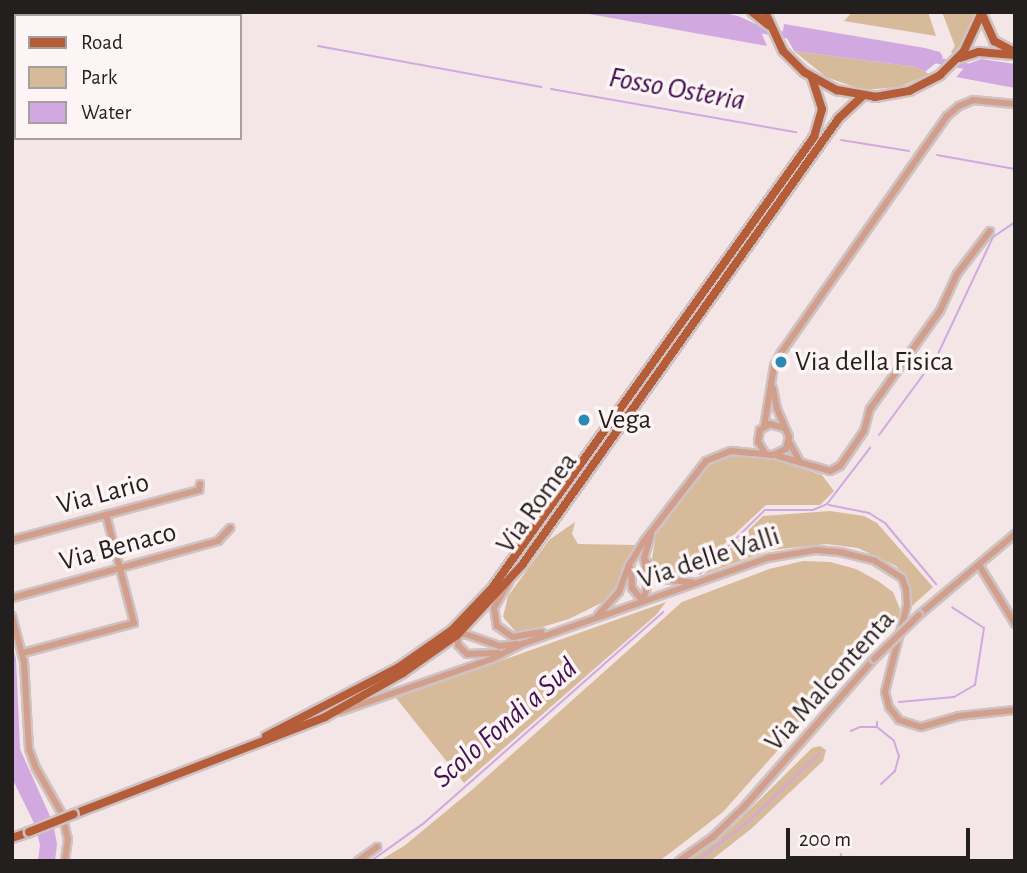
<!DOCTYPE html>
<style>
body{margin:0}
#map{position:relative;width:1027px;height:873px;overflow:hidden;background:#f4e6e7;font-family:"Alegreya Sans",sans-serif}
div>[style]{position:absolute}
.green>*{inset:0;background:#d7ba9a}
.water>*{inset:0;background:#d1a8df}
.stream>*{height:2px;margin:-1px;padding:0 1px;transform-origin:1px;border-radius:1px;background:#d1a8df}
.canal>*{height:6px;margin:-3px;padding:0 3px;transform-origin:3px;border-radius:3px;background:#d1a8df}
.roads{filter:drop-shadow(2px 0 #cfc2c3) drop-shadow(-2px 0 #cfc2c3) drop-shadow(0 2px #cfc2c3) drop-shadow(0 -2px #cfc2c3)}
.minor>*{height:6px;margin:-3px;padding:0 3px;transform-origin:3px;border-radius:3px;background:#d29f8c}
.major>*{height:8px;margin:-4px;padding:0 4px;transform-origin:4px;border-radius:4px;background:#b55d39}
.bridges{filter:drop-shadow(2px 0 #cfc2c3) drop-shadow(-2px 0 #cfc2c3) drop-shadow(0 2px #cfc2c3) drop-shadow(0 -2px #cfc2c3)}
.minor-bridge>*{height:6px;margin:-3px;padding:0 3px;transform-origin:3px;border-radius:3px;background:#d29f8c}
.major-bridge>*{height:8px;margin:-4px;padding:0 4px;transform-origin:4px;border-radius:4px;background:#b55d39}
.dots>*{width:19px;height:19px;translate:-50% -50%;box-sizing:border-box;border:4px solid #fdf5f5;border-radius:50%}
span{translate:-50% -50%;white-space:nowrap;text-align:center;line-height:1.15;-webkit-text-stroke:7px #fdf5f5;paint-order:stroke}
.poi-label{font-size:28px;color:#241f1f}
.left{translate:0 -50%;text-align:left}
.street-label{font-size:28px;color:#241f1f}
.water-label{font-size:30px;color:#431051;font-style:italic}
.frame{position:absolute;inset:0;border:14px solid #241f1f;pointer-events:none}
.legend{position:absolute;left:14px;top:14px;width:228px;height:126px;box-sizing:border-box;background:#fdf5f5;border:2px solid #a69f9f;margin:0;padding:9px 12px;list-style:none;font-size:21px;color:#241f1f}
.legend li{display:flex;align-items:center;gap:14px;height:35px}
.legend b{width:35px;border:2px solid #a69f9f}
.scale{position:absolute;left:786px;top:828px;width:184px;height:32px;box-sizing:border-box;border:4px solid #241f1f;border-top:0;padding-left:9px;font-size:21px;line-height:24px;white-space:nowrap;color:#241f1f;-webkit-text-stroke:5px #fdf5f5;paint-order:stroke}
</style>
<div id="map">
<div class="green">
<i style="clip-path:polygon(852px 12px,928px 12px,936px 36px,844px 21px)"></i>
<i style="clip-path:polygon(942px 12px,976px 12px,967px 37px,953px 54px,951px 52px,955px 46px)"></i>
<i style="clip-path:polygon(794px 51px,916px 67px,929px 74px,900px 87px,863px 90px,826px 77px)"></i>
<i style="clip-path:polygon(758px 454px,822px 475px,834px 491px,820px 505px,766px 505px,691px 575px,665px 575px,656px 568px,652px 559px,656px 534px,705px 467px,729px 456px)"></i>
<i style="clip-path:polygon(830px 511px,864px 516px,877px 523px,933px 587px,912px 606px,906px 577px,896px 566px,858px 548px,826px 544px,772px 550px,704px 574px,763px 516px)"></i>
<i style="clip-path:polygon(575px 522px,572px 534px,578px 544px,635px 545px,616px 587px,605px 601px,569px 619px,525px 632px,515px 631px,503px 617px,508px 596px,549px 540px)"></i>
<i style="clip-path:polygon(803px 561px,830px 562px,856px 569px,878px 581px,893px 592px,900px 609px,898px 619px,864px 653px,723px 812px,674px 850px,659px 861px,379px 861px,404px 846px,473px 789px,682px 602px,769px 569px)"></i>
<i style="clip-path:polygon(666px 602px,657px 614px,464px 783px,396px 698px)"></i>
<i style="clip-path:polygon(820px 746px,826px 750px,823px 761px,751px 829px,710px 861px,686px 861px,731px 828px,812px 748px)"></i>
</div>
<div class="water">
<i style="clip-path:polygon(578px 12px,718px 12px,738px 16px,758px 25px,767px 46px)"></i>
<i style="clip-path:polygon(784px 24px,925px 48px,940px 52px,943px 57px,925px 72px,916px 67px,794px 51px,783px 31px)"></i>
<i style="clip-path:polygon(981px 59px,1015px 64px,1015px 88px,956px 77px,968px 64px)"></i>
<i style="clip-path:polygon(12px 644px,16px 659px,20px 749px,53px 823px,57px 844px,55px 861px,38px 861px,40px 845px,35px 825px,12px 778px)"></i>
</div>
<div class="stream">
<i style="left:318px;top:46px;width:227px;rotate:10.4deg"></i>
<i style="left:551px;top:89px;width:249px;rotate:10deg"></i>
<i style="left:841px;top:140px;width:69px;rotate:9.2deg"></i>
<i style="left:937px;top:155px;width:79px;rotate:10.2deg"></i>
<i style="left:879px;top:435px;width:98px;rotate:-53.7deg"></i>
<i style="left:937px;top:356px;width:132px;rotate:-64.8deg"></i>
<i style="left:993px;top:237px;width:27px;rotate:-34deg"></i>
<i style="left:829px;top:505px;width:41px;rotate:11.3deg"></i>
<i style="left:869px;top:513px;width:19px;rotate:32deg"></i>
<i style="left:885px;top:523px;width:80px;rotate:50.1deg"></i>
<i style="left:700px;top:574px;width:91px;rotate:-44.6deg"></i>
<i style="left:765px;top:510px;width:48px"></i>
<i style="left:813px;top:510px;width:15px;rotate:-23deg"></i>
<i style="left:827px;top:504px;width:71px;rotate:-52.5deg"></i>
<i style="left:899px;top:702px;width:55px;rotate:-5.2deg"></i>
<i style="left:954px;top:697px;width:24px;rotate:-30deg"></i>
<i style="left:975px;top:685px;width:58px;rotate:-81deg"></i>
<i style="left:984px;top:628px;width:38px;rotate:-147deg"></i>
<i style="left:877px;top:727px;width:22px;rotate:39deg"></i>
<i style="left:894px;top:741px;width:16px;rotate:72deg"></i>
<i style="left:899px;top:756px;width:16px;rotate:105deg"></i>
<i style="left:895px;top:771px;width:19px;rotate:137deg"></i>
<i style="left:851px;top:731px;width:10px;rotate:-24deg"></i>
<i style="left:860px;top:727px;width:17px"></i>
<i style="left:877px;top:727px;width:5px;rotate:-90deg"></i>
<i style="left:371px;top:861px;width:65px;rotate:-35.6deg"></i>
<i style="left:424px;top:823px;width:319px;rotate:-41.4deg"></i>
<i style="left:697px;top:861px;width:66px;rotate:-37.6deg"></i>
<i style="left:749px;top:821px;width:98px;rotate:-43.8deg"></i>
<i style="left:840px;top:861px;width:7px;rotate:-82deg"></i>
</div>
<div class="canal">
<i style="left:755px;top:29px;width:38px;rotate:11deg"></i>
<i style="left:934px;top:60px;width:38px;rotate:11deg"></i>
</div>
<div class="roads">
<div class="minor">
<i style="left:100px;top:12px;width:4px;rotate:76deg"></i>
<i style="left:63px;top:16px;width:10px;rotate:-24deg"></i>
<i style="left:12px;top:34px;width:4px;rotate:-27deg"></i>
<i style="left:12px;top:128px;width:4px;rotate:-14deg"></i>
<i style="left:764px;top:427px;width:62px;rotate:-80.7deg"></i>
<i style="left:774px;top:366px;width:15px;rotate:-62deg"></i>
<i style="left:781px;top:353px;width:289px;rotate:-55deg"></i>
<i style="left:947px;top:116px;width:16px;rotate:-40deg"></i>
<i style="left:959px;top:106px;width:15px;rotate:-23deg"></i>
<i style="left:973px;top:100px;width:42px;rotate:5.4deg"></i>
<i style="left:789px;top:442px;width:23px;rotate:61deg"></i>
<i style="left:765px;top:453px;width:13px;rotate:-122deg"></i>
<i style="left:758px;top:442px;width:12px;rotate:-81deg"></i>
<i style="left:760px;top:430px;width:12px;rotate:-31deg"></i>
<i style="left:770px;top:424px;width:15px;rotate:16deg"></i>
<i style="left:778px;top:456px;width:54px;rotate:16.1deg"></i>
<i style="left:830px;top:471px;width:11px;rotate:-27deg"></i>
<i style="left:840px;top:466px;width:42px;rotate:-55.6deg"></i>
<i style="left:864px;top:431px;width:23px;rotate:-75deg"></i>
<i style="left:870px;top:409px;width:120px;rotate:-54.5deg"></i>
<i style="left:940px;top:311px;width:41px;rotate:-65.3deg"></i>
<i style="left:957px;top:274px;width:54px;rotate:-52.5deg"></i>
<i style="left:12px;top:540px;width:194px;rotate:-15deg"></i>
<i style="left:199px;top:490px;width:6px;rotate:-81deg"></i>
<i style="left:646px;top:561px;width:23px;rotate:50deg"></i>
<i style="left:661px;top:579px;width:31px;rotate:6deg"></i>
<i style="left:979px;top:565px;width:69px;rotate:58.6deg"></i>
<i style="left:631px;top:569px;width:19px;rotate:87deg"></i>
<i style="left:632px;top:588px;width:17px;rotate:50deg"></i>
<i style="left:509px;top:582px;width:30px;rotate:120deg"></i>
<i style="left:494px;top:608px;width:18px;rotate:81deg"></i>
<i style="left:497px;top:626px;width:19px;rotate:35deg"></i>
<i style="left:513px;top:637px;width:29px;rotate:-10deg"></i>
<i style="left:12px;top:598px;width:214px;rotate:-15.5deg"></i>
<i style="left:218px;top:541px;width:18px;rotate:-47deg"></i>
<i style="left:643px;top:601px;width:19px;rotate:-74deg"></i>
<i style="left:648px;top:583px;width:25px;rotate:-99deg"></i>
<i style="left:644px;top:558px;width:24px;rotate:-73deg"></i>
<i style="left:598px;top:615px;width:31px;rotate:-48deg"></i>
<i style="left:619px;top:592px;width:29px;rotate:-70deg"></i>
<i style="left:629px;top:565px;width:28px;rotate:-58deg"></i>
<i style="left:644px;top:541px;width:101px;rotate:-52.2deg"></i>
<i style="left:706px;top:461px;width:27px;rotate:-22deg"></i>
<i style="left:731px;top:451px;width:42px;rotate:5.4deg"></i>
<i style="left:773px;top:455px;width:14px;rotate:-25deg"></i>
<i style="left:786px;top:449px;width:12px;rotate:-76deg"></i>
<i style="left:789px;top:437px;width:30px;rotate:-113deg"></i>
<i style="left:777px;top:409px;width:21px;rotate:-101deg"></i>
<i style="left:919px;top:615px;width:126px;rotate:-40.2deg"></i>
<i style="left:12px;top:616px;width:48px;rotate:75.4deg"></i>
<i style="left:24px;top:662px;width:87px;rotate:86.7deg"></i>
<i style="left:29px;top:749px;width:20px;rotate:70deg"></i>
<i style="left:36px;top:768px;width:53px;rotate:60.5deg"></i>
<i style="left:62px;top:814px;width:26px;rotate:77deg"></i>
<i style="left:68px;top:839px;width:22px;rotate:98deg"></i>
<i style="left:457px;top:635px;width:10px;rotate:84deg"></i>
<i style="left:458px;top:645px;width:13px;rotate:45deg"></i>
<i style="left:467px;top:654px;width:31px;rotate:-2deg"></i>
<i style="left:457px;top:635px;width:8px;rotate:-7deg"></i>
<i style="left:465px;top:634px;width:37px;rotate:19deg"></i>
<i style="left:500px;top:646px;width:17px;rotate:-7deg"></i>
<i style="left:23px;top:653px;width:115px;rotate:-15.1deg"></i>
<i style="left:134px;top:623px;width:112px;rotate:-104.5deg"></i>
<i style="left:339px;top:712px;width:162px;rotate:-19.1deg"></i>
<i style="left:492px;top:659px;width:34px;rotate:-27deg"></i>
<i style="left:522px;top:644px;width:261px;rotate:-19.3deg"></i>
<i style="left:768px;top:558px;width:49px;rotate:-9.5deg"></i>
<i style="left:816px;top:550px;width:24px;rotate:5deg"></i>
<i style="left:840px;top:552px;width:36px;rotate:14deg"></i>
<i style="left:875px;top:561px;width:32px;rotate:32deg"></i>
<i style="left:902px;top:578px;width:12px;rotate:70deg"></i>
<i style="left:906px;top:589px;width:16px;rotate:86deg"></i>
<i style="left:907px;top:605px;width:90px;rotate:104.2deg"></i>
<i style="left:885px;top:692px;width:16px;rotate:75deg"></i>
<i style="left:889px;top:707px;width:16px;rotate:52deg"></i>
<i style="left:899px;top:720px;width:23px;rotate:18deg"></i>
<i style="left:921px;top:727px;width:40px;rotate:-16deg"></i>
<i style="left:959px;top:716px;width:56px;rotate:-6.1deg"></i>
<i style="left:358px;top:861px;width:24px;rotate:-36deg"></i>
<i style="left:679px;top:861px;width:42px;rotate:-35.2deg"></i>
<i style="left:713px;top:837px;width:43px;rotate:-44.1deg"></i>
<i style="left:744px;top:807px;width:197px;rotate:-48.7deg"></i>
</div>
<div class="major">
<i style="left:752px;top:12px;width:21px;rotate:39deg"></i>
<i style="left:765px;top:12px;width:43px;rotate:65.2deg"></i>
<i style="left:783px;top:51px;width:30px;rotate:45deg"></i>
<i style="left:804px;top:72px;width:38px;rotate:29deg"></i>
<i style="left:837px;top:90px;width:39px;rotate:10deg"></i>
<i style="left:875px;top:97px;width:35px;rotate:-10deg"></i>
<i style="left:909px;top:91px;width:35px;rotate:-27deg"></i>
<i style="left:940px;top:75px;width:34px;rotate:-45deg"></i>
<i style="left:964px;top:51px;width:43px;rotate:-65.2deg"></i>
<i style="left:982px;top:14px;width:30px;rotate:66deg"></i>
<i style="left:994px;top:41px;width:24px;rotate:28deg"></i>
<i style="left:960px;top:58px;width:20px;rotate:-18deg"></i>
<i style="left:979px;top:52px;width:36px;rotate:5deg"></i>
<i style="left:266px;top:736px;width:150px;rotate:-27.4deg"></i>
<i style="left:399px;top:667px;width:65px;rotate:-34.9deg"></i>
<i style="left:452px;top:630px;width:58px;rotate:-46.4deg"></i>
<i style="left:492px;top:588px;width:554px;rotate:-54.47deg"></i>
<i style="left:814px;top:137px;width:29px;rotate:-74deg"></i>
<i style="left:822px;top:109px;width:33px;rotate:-108deg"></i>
<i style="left:74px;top:814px;width:269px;rotate:-21.1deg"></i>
<i style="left:325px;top:717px;width:90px;rotate:-29.4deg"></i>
<i style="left:403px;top:673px;width:66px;rotate:-35.1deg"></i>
<i style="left:457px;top:635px;width:96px;rotate:-47.1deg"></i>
<i style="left:522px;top:565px;width:548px;rotate:-54.66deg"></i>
<i style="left:839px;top:118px;width:33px;rotate:-43deg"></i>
<i style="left:12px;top:838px;width:18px;rotate:-19deg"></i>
</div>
</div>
<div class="bridges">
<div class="minor-bridge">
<i style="left:874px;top:659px;width:63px;rotate:-44.4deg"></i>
</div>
<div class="major-bridge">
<i style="left:29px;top:832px;width:48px;rotate:-21.8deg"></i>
</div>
</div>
<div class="dots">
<i style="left:781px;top:362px;background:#2a8ab5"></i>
<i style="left:584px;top:420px;background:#2a8ab5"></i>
</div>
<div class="poi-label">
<span class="left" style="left:795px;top:362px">Via della Fisica</span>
<span class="left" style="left:598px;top:420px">Vega</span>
</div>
<div class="street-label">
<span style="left:103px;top:494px;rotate:-15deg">Via Lario</span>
<span style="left:537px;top:503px;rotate:-54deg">Via Romea</span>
<span style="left:118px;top:547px;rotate:-15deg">Via Benaco</span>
<span style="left:709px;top:558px;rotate:-18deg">Via delle Valli</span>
<span style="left:830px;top:681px;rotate:-48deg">Via Malcontenta</span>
</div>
<div class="water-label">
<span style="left:677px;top:89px;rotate:10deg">Fosso Osteria</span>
<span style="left:505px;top:723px;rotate:-41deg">Scolo Fondi a Sud</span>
</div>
<div class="frame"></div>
<ul class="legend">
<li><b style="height:9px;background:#b55d39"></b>Road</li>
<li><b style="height:19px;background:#d7ba9a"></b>Park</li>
<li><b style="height:19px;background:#d1a8df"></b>Water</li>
</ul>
<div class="scale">200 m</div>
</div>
